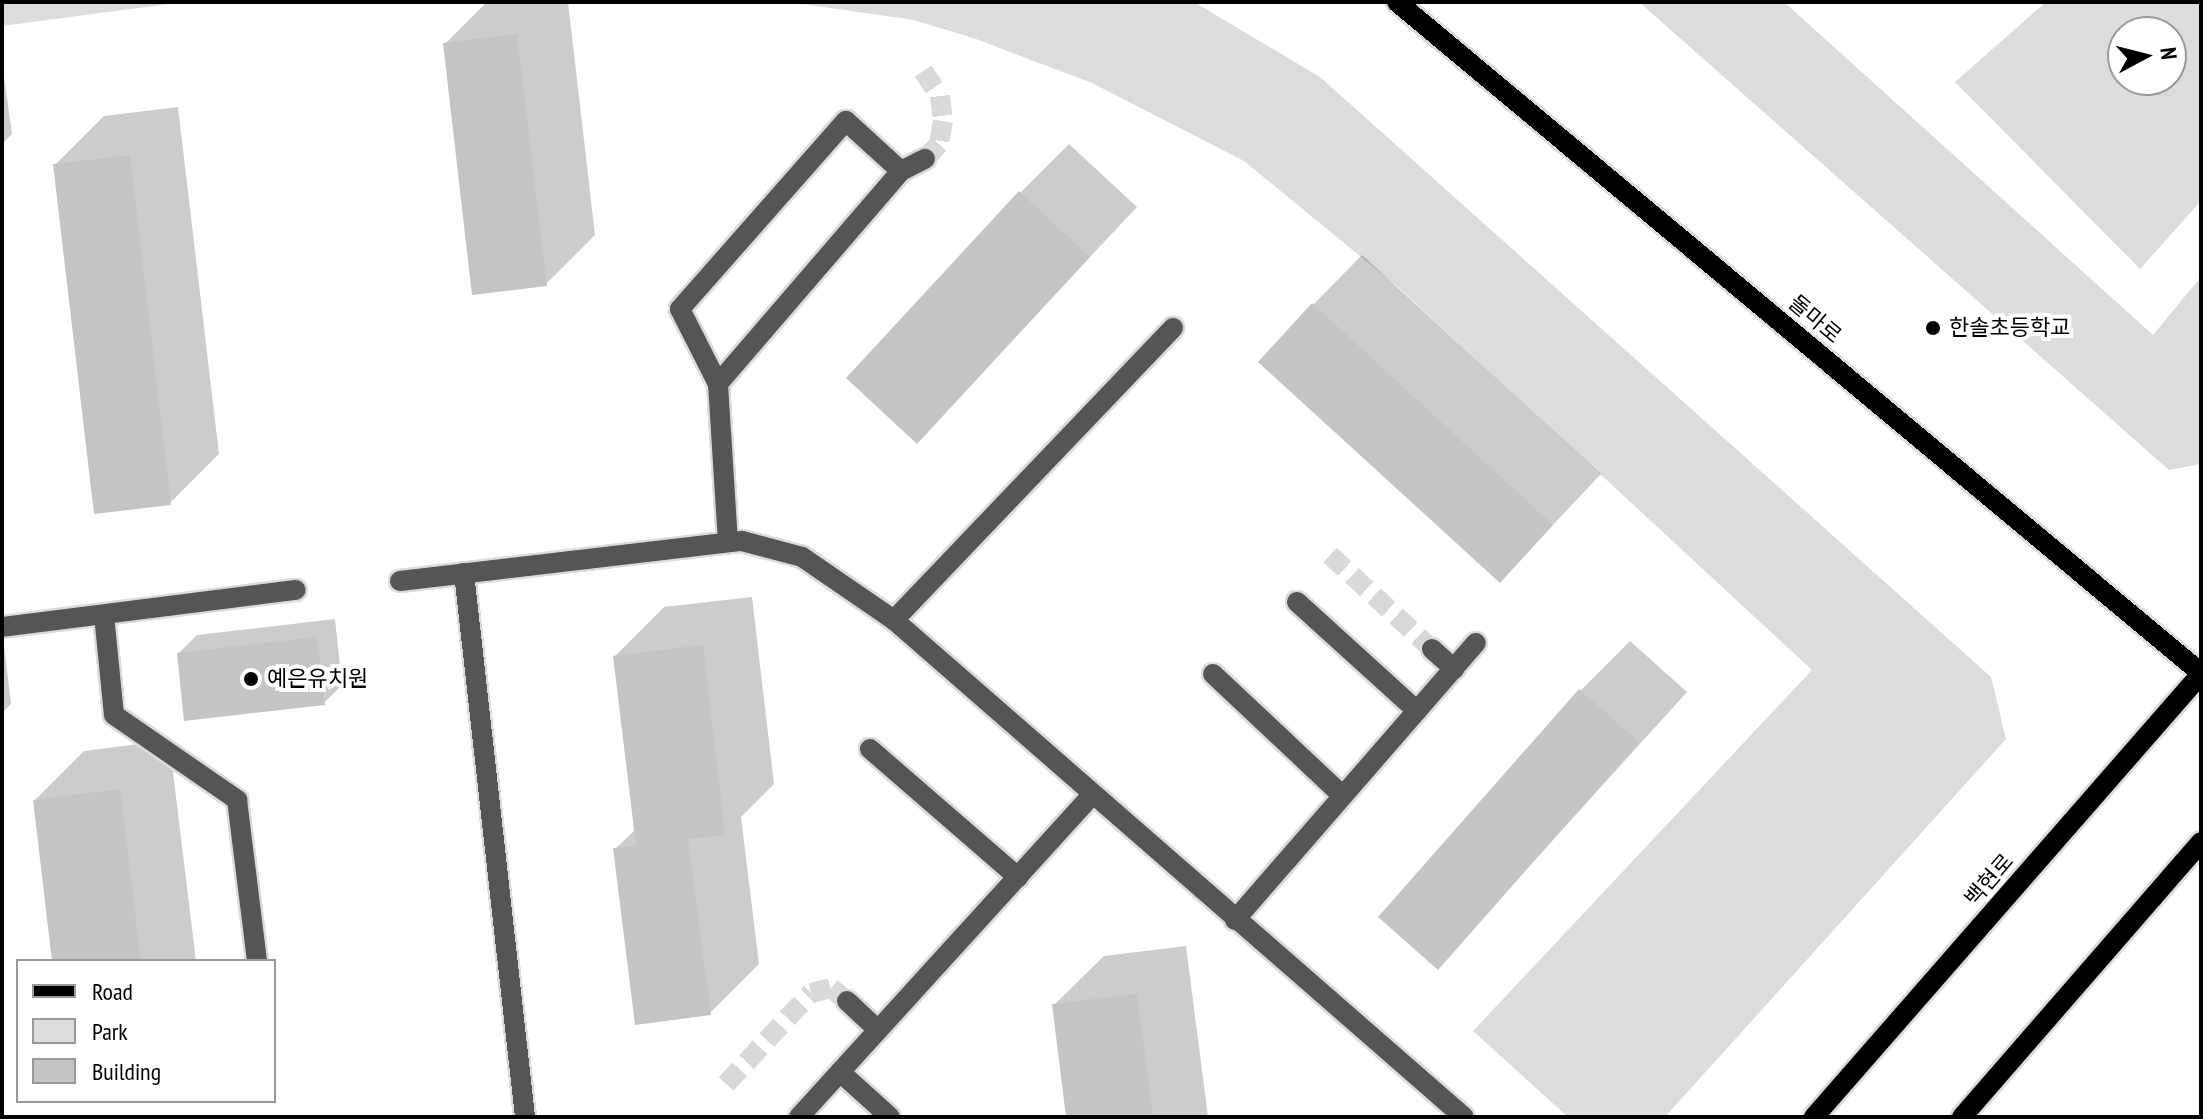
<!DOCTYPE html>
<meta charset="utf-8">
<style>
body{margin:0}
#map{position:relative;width:2203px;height:1119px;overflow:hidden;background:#fff;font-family:"PT Sans Narrow","Noto Sans KR",sans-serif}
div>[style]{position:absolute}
.green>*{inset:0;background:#dcdcdc}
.shadow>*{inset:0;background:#0003}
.building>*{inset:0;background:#c4c4c4}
.minor-tunnel>*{height:20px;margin-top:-10px;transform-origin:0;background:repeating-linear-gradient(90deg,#d9d9d9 0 20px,transparent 0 30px)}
.roads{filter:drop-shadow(2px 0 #dbdbdb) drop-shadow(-2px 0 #dbdbdb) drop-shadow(0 2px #dbdbdb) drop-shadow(0 -2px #dbdbdb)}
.minor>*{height:20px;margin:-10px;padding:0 10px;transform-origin:10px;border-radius:10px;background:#555}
.major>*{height:20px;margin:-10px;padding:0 10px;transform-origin:10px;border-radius:10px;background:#000}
.dots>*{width:22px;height:22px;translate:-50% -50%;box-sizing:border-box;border:4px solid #fff;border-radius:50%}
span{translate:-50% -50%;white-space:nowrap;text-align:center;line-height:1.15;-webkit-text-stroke:8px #fff;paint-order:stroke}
.street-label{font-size:22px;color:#000}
.poi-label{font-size:22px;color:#000}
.left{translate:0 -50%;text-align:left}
.frame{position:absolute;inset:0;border:4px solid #000;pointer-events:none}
.legend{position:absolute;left:16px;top:959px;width:260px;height:144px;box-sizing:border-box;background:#fff;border:2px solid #999;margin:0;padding:10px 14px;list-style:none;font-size:24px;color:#000}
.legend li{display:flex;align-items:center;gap:16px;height:40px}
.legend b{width:40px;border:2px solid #999}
.north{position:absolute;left:2107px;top:16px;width:80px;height:80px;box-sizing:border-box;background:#fff;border:2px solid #999;border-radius:50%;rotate:83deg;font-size:22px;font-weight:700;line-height:32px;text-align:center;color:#000}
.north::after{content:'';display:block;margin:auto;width:28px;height:36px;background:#000;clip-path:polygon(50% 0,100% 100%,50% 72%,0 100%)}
</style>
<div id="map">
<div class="green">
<i style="clip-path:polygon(2px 2px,184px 2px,2px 26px)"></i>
<i style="clip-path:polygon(788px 2px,1194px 2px,1320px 77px,1991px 677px,2006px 739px,1665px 1117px,1568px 1117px,1473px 1031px,1812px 670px,1399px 288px,1244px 161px,1092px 83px,976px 39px,914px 20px)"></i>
<i style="clip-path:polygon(1639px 2px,1784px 2px,2153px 335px,2201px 277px,2201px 464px,2169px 470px)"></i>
<i style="clip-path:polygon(evenodd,2046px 2px,2201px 4px,2201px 201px,2140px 269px,1955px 82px,2046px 2px,2171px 32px,2171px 80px,2123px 80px,2123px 32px,2171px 32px)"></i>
</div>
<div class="shadow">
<i style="clip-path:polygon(487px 2px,568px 2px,595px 235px,546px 284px,445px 44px)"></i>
<i style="clip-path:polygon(2px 62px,12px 134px,2px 144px)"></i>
<i style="clip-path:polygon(178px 107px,219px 454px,170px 503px,55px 165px,104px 116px)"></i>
<i style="clip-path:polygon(1069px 144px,1137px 207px,917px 441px,1020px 193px)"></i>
<i style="clip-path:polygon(1362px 255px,1601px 474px,1500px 581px,1313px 305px)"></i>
<i style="clip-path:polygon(752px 597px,774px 784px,741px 817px,759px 964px,710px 1013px,615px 849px,636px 829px,615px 656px,664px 607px)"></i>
<i style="clip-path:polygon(335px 619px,342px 685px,324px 703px,179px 653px,197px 635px)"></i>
<i style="clip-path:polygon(2px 628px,11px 704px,2px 713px)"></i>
<i style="clip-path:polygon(1630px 641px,1687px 692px,1438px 967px,1581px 690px)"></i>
<i style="clip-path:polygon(169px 740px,196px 961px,54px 961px,35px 800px,84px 751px)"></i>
<i style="clip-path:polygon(1186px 946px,1208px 1117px,1068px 1117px,1054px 1005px,1104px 956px)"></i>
</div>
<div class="building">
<i style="clip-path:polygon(517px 34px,547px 286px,472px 295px,443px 43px)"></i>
<i style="clip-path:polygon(130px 155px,171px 505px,94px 514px,53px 164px)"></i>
<i style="clip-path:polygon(1019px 191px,1090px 257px,917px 444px,846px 378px)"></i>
<i style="clip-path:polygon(1312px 303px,1553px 525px,1500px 583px,1258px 362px)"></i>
<i style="clip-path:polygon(317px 637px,325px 705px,184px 721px,177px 653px)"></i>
<i style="clip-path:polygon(703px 645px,725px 835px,688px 839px,711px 1015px,635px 1025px,613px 848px,636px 846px,613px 656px)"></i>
<i style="clip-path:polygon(1579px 689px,1639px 742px,1438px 970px,1378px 917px)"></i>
<i style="clip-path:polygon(120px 789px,141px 961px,52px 961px,33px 800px)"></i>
<i style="clip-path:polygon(1137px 994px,1153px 1117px,1066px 1117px,1052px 1004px)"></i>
</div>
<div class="minor-tunnel">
<i style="left:923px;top:71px;width:30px;rotate:56deg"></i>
<i style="left:940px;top:96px;width:25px;rotate:83deg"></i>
<i style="left:943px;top:121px;width:23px;rotate:100deg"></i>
<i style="left:939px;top:144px;width:21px;rotate:133deg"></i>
<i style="left:1330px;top:555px;width:139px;rotate:42.7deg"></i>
<i style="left:726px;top:1084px;width:125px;rotate:-47deg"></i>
<i style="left:811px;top:993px;width:21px;rotate:-14deg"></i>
<i style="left:831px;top:988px;width:21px;rotate:39deg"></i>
</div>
<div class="roads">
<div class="minor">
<i style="left:901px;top:171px;width:27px;rotate:-27deg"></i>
<i style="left:718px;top:384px;width:84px;rotate:-116.9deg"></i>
<i style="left:680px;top:309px;width:251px;rotate:-48.6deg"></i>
<i style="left:846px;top:121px;width:74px;rotate:42.3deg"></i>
<i style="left:901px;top:171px;width:281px;rotate:130.7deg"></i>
<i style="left:718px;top:384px;width:158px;rotate:86.4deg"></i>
<i style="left:464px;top:573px;width:547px;rotate:83.6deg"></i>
<i style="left:400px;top:581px;width:344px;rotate:-6.7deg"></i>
<i style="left:742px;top:541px;width:62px;rotate:14.9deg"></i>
<i style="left:802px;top:557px;width:112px;rotate:34.4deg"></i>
<i style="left:894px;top:620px;width:756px;rotate:41.09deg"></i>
<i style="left:1297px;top:602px;width:162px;rotate:42.2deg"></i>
<i style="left:104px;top:615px;width:100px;rotate:84.3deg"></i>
<i style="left:114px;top:715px;width:150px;rotate:34.6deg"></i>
<i style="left:237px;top:800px;width:162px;rotate:82.9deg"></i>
<i style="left:894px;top:620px;width:404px;rotate:-46.3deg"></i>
<i style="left:2px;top:627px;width:296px;rotate:-7.2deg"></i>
<i style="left:1432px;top:649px;width:30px;rotate:42deg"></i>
<i style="left:1213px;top:674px;width:178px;rotate:43.2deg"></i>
<i style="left:870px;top:749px;width:196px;rotate:40.9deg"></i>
<i style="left:1235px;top:920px;width:367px;rotate:-49deg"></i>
<i style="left:847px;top:1001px;width:42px;rotate:43.1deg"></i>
<i style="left:840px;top:1072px;width:67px;rotate:42deg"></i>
<i style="left:799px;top:1117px;width:435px;rotate:-47.7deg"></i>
</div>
<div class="major">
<i style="left:1397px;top:2px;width:1047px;rotate:39.85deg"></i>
<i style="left:1814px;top:1117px;width:588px;rotate:-48.86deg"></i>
<i style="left:1962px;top:1117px;width:364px;rotate:-49deg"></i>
</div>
</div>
<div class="dots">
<i style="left:1933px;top:328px;background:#000"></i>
<i style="left:251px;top:679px;background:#000"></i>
</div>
<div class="street-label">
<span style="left:1815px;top:319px;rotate:40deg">돌마로</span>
<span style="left:1989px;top:880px;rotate:-49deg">백현로</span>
</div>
<div class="poi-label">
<span class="left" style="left:1949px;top:328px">한솔초등학교</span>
<span class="left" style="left:267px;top:679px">예은유치원</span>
</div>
<div class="frame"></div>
<ul class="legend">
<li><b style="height:10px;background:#000"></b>Road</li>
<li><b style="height:22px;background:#dcdcdc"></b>Park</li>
<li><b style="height:22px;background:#c4c4c4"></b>Building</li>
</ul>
<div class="north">N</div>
</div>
